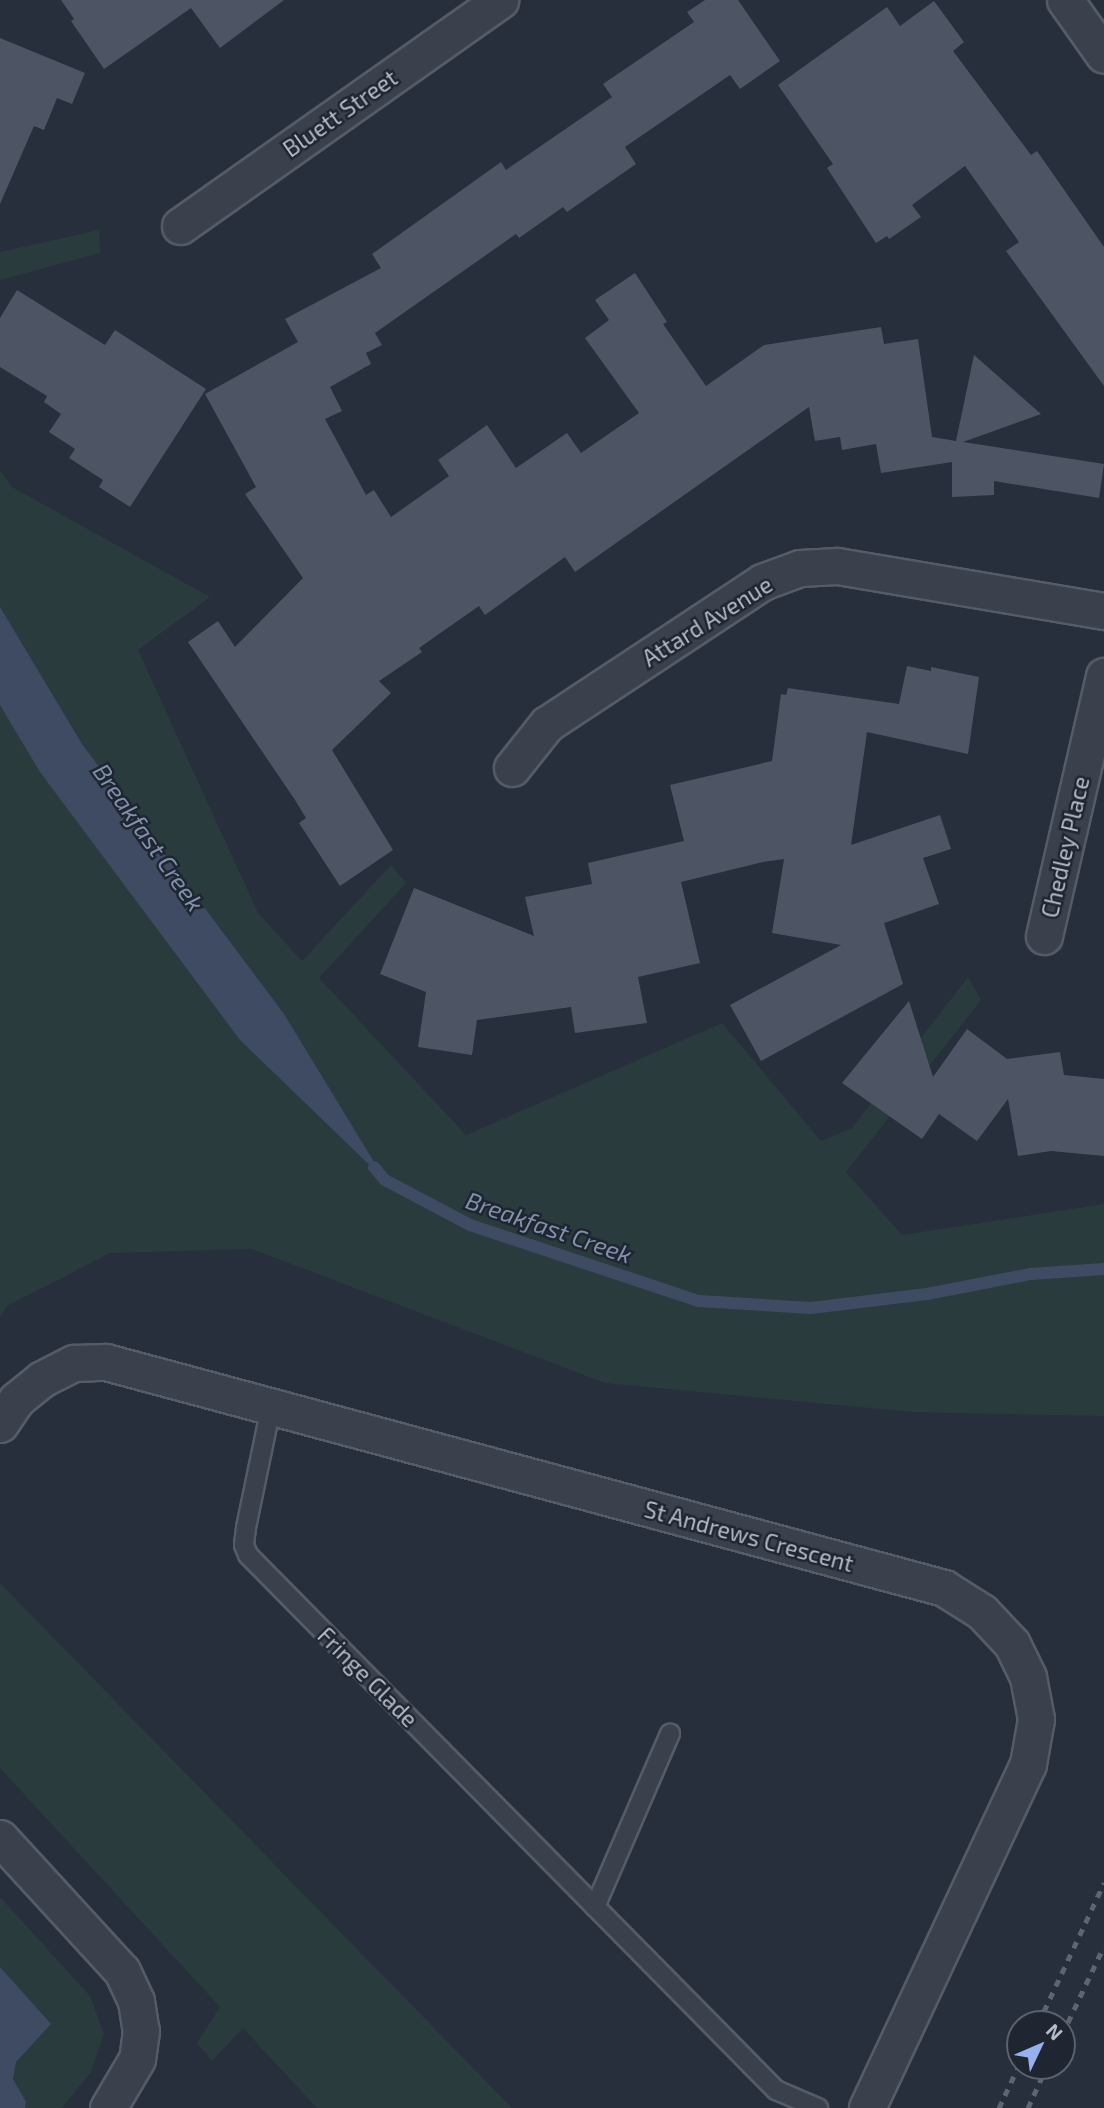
<!DOCTYPE html>
<style>
body{margin:0}
#map{position:relative;width:1104px;height:2108px;overflow:hidden;background:#272e3c;font-family:"Exo 2",sans-serif}
div>[style]{position:absolute}
.green>*{inset:0;background:#2a3b3e}
.water>*{inset:0;background:#3e4b63}
.stream>*{height:12px;margin:-6px;padding:0 6px;transform-origin:6px;border-radius:6px;background:#3e4b63}
.building>*{inset:0;background:#4d5564}
.roads{filter:drop-shadow(2px 0 #565c67) drop-shadow(-2px 0 #565c67) drop-shadow(0 2px #565c67) drop-shadow(0 -2px #565c67)}
.lane>*{height:18px;margin:-9px;padding:0 9px;transform-origin:9px;border-radius:9px;background:#3b414c}
.street>*{height:35px;margin:-17.5px;padding:0 17.5px;transform-origin:17.5px;border-radius:17.5px;background:#3b414c}
.rail>*{height:5px;margin-top:-2.5px;transform-origin:0;background:repeating-linear-gradient(90deg,#5d6472 0 7px,transparent 0 14px)}
span{translate:-50% -50%;white-space:nowrap;text-align:center;line-height:1.15;-webkit-text-stroke:5px #1f2631;paint-order:stroke}
.street-label{font-size:23px;color:#b6bcc7}
.water-label{font-size:24px;color:#8190ab;font-style:italic}
.north{position:absolute;left:1006px;top:2010px;width:70px;height:70px;box-sizing:border-box;background:#1f2631;border:2px solid #5b626d;border-radius:50%;rotate:46deg;font-size:19px;font-weight:700;line-height:28px;text-align:center;color:#b6bcc7}
.north::after{content:'';display:block;margin:auto;width:24px;height:32px;background:#96b1ed;clip-path:polygon(50% 0,100% 100%,50% 72%,0 100%)}
</style>
<div id="map">
<div class="green">
<i style="clip-path:polygon(99px 230px,100px 253px,0 280px,0 252px)"></i>
<i style="clip-path:polygon(0 470px,12px 487px,210px 597px,138px 650px,258px 913px,302px 961px,391px 865px,406px 883px,319px 978px,466px 1135px,722px 1023px,821px 1141px,852px 1128px,968px 977px,981px 1000px,846px 1172px,902px 1235px,1104px 1204px,1104px 1416px,912px 1412px,605px 1383px,252px 1249px,110px 1253px,7px 1306px,0 1318px)"></i>
<i style="clip-path:polygon(0 1583px,512px 2108px,317px 2108px,243px 2028px,212px 2061px,197px 2043px,220px 2007px,0 1768px)"></i>
<i style="clip-path:polygon(0 1897px,90px 1996px,104px 2034px,91px 2072px,62px 2108px,0 2108px)"></i>
</div>
<div class="water">
<i style="clip-path:polygon(0 607px,82px 744px,284px 1014px,385px 1180px,240px 1040px,40px 772px,0 705px)"></i>
<i style="clip-path:polygon(0 1967px,51px 2024px,16px 2062px,13px 2079px,26px 2102px,25px 2108px,0 2108px)"></i>
</div>
<div class="stream">
<i style="left:374px;top:1167px;width:17px;rotate:50deg"></i>
<i style="left:385px;top:1180px;width:96px;rotate:27.9deg"></i>
<i style="left:470px;top:1225px;width:241px;rotate:18.4deg"></i>
<i style="left:699px;top:1301px;width:112px;rotate:3.6deg"></i>
<i style="left:811px;top:1308px;width:117px;rotate:-6.9deg"></i>
<i style="left:927px;top:1294px;width:106px;rotate:-10.9deg"></i>
<i style="left:1031px;top:1274px;width:73px;rotate:-3.9deg"></i>
</div>
<div class="building">
<i style="clip-path:polygon(61px 0,284px 0,220px 48px,191px 8px,104px 69px,71px 21px,74px 19px)"></i>
<i style="clip-path:polygon(705px 0,738px 0,780px 61px,740px 89px,730px 75px,625px 147px,636px 164px,567px 212px,563px 207px,519px 238px,516px 234px,375px 333px,382px 345px,366px 353px,371px 364px,330px 387px,342px 411px,325px 419px,366px 495px,374px 490px,391px 517px,449px 476px,438px 460px,487px 425px,516px 468px,567px 433px,581px 453px,639px 413px,585px 338px,609px 320px,595px 300px,635px 273px,667px 322px,663px 324px,706px 386px,764px 345px,881px 327px,884px 344px,918px 339px,932px 437px,956px 441px,974px 355px,1041px 414px,963px 442px,1104px 464px,1099px 498px,994px 481px,994px 495px,952px 497px,952px 462px,881px 473px,876px 444px,842px 450px,840px 437px,815px 441px,809px 407px,575px 572px,565px 557px,485px 615px,479px 606px,419px 648px,422px 652px,379px 681px,391px 693px,332px 750px,393px 850px,340px 886px,299px 823px,306px 818px,295px 800px,188px 642px,218px 621px,235px 647px,303px 578px,245px 494px,256px 487px,205px 394px,298px 342px,285px 319px,381px 268px,372px 254px,501px 162px,506px 170px,612px 97px,603px 84px,694px 22px,687px 12px)"></i>
<i style="clip-path:polygon(934px 1px,964px 42px,953px 51px,1031px 155px,1037px 151px,1104px 247px,1104px 386px,1006px 251px,1019px 242px,965px 166px,912px 205px,921px 217px,889px 239px,887px 236px,876px 243px,827px 168px,833px 164px,778px 85px,887px 7px,900px 26px)"></i>
<i style="clip-path:polygon(0 38px,85px 73px,72px 104px,57px 98px,44px 130px,34px 126px,0 204px)"></i>
<i style="clip-path:polygon(17px 290px,105px 345px,115px 330px,206px 389px,130px 507px,99px 487px,103px 480px,69px 458px,75px 449px,49px 432px,61px 414px,44px 402px,47px 396px,0 367px,0 318px)"></i>
<i style="clip-path:polygon(907px 666px,931px 671px,931px 667px,979px 677px,968px 754px,867px 732px,851px 845px,940px 815px,951px 849px,923px 858px,939px 904px,884px 923px,903px 984px,761px 1061px,730px 1005px,841px 945px,772px 933px,784px 859px,763px 862px,681px 882px,700px 963px,638px 977px,647px 1023px,575px 1033px,571px 1007px,477px 1020px,472px 1055px,418px 1047px,426px 992px,380px 974px,414px 888px,534px 936px,525px 897px,592px 884px,588px 863px,684px 841px,670px 785px,772px 761px,781px 694px,786px 695px,788px 688px,899px 704px)"></i>
<i style="clip-path:polygon(909px 1001px,933px 1077px,967px 1029px,1007px 1059px,1060px 1052px,1064px 1075px,1104px 1079px,1104px 1156px,1051px 1151px,1018px 1156px,1008px 1099px,977px 1141px,939px 1114px,922px 1139px,842px 1083px)"></i>
</div>
<div class="roads">
<div class="lane">
<i style="left:271px;top:1407px;width:124px;rotate:101.7deg"></i>
<i style="left:246px;top:1528px;width:17px;rotate:97deg"></i>
<i style="left:244px;top:1545px;width:11px;rotate:68deg"></i>
<i style="left:248px;top:1555px;width:752px;rotate:45.38deg"></i>
<i style="left:776px;top:2090px;width:46px;rotate:23.2deg"></i>
<i style="left:595px;top:1907px;width:189px;rotate:-66.6deg"></i>
</div>
<div class="street">
<i style="left:1065px;top:0;width:67px;rotate:54.7deg"></i>
<i style="left:180px;top:226px;width:392px;rotate:-35.2deg"></i>
<i style="left:512px;top:768px;width:56px;rotate:-51.5deg"></i>
<i style="left:547px;top:724px;width:258px;rotate:-33.4deg"></i>
<i style="left:762px;top:582px;width:40px;rotate:-20.2deg"></i>
<i style="left:800px;top:568px;width:37px;rotate:-3deg"></i>
<i style="left:837px;top:566px;width:271px;rotate:9.6deg"></i>
<i style="left:1044px;top:936px;width:267px;rotate:-77deg"></i>
<i style="left:0;top:1424px;width:29px;rotate:-56deg"></i>
<i style="left:16px;top:1400px;width:33px;rotate:-39deg"></i>
<i style="left:42px;top:1379px;width:36px;rotate:-27deg"></i>
<i style="left:74px;top:1363px;width:32px;rotate:-2deg"></i>
<i style="left:106px;top:1362px;width:868px;rotate:15.09deg"></i>
<i style="left:944px;top:1588px;width:45px;rotate:32.3deg"></i>
<i style="left:982px;top:1612px;width:44px;rotate:46.8deg"></i>
<i style="left:1012px;top:1644px;width:37px;rotate:64deg"></i>
<i style="left:1028px;top:1677px;width:43px;rotate:79.2deg"></i>
<i style="left:1036px;top:1719px;width:46px;rotate:100.1deg"></i>
<i style="left:1028px;top:1764px;width:380px;rotate:115.1deg"></i>
<i style="left:0;top:1838px;width:180px;rotate:47.5deg"></i>
<i style="left:122px;top:1971px;width:33px;rotate:65deg"></i>
<i style="left:136px;top:2001px;width:30px;rotate:81deg"></i>
<i style="left:141px;top:2031px;width:28px;rotate:98deg"></i>
<i style="left:137px;top:2059px;width:57px;rotate:120.6deg"></i>
</div>
</div>
<div class="rail">
<i style="left:1038px;top:2024px;width:156px;rotate:-64.9deg"></i>
<i style="left:1062px;top:2035px;width:98px;rotate:-64.7deg"></i>
<i style="left:999px;top:2108px;width:50px;rotate:-65deg"></i>
<i style="left:1028px;top:2108px;width:46px;rotate:-65.7deg"></i>
</div>
<div class="street-label">
<span style="left:340px;top:113px;rotate:-35deg">Bluett Street</span>
<span style="left:707px;top:621px;rotate:-32deg">Attard Avenue</span>
<span style="left:1065px;top:847px;rotate:-77deg">Chedley Place</span>
<span style="left:749px;top:1536px;rotate:15deg">St Andrews Crescent</span>
<span style="left:368px;top:1677px;rotate:45deg">Fringe Glade</span>
</div>
<div class="water-label">
<span style="left:149px;top:837px;rotate:55deg">Breakfast Creek</span>
<span style="left:549px;top:1227px;rotate:19deg">Breakfast Creek</span>
</div>
<div class="north">N</div>
</div>
